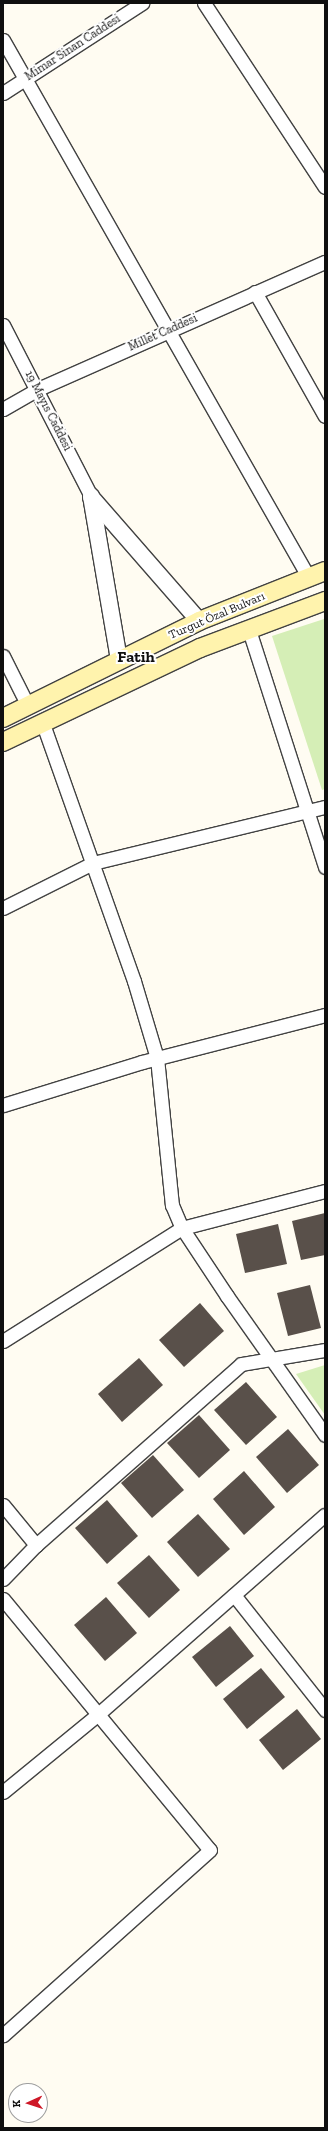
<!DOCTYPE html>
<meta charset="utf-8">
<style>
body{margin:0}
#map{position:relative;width:328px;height:2131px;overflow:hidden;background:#fffcf2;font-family:"Zilla Slab",serif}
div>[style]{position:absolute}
.green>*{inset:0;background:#d5eeb6}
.building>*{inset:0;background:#59504a}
.roads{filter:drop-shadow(1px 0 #424242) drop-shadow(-1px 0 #424242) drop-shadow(0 1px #424242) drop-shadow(0 -1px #424242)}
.minor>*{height:13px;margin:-6.5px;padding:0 6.5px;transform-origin:6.5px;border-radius:6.5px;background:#fff}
.tertiary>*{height:16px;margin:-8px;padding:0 8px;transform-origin:8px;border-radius:8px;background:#fff}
.secondary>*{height:18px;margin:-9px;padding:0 9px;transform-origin:9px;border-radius:9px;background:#fff3ad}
span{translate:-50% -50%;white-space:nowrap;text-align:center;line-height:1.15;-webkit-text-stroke:4px #fff;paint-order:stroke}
.street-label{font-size:12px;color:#0f0f0f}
.district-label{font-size:16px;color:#0f0f0f;font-weight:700}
.frame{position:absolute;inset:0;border:4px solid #0f0f0f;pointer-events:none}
.north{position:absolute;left:8px;top:2083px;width:40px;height:40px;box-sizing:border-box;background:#fff;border:1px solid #9f9f9f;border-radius:50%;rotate:267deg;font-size:11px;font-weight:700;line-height:16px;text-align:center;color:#0f0f0f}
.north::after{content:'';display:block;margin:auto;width:14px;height:18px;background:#ce1827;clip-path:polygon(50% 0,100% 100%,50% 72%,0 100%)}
</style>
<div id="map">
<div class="green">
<i style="clip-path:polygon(324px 619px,325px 789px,322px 790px,272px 636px)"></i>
<i style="clip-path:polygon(325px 1365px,325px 1415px,296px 1374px)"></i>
</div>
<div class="building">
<i style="clip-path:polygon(325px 1213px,325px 1255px,301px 1260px,292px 1221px)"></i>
<i style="clip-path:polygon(278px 1224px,287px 1264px,245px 1273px,236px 1234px)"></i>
<i style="clip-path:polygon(310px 1285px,321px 1328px,288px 1336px,277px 1293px)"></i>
<i style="clip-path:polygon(200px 1303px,224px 1331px,184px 1367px,159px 1340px)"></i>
<i style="clip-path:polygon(139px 1358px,163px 1385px,122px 1422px,98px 1394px)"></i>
<i style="clip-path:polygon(246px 1382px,277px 1417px,246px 1445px,214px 1410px)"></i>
<i style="clip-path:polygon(199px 1415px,230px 1450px,199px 1478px,167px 1443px)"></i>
<i style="clip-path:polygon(288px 1429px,319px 1465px,287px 1493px,256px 1457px)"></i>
<i style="clip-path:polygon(153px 1455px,184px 1490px,152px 1518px,121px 1483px)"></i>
<i style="clip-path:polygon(244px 1471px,275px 1507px,244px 1535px,213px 1499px)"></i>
<i style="clip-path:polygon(107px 1500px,138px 1536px,107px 1564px,75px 1528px)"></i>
<i style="clip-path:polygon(198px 1514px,230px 1549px,198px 1577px,167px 1542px)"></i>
<i style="clip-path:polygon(149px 1555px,180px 1590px,149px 1618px,117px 1583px)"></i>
<i style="clip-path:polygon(106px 1597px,137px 1633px,105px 1661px,74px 1625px)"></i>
<i style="clip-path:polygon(230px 1626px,254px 1656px,216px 1687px,192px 1657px)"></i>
<i style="clip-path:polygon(261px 1668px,285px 1697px,247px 1729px,223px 1699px)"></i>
<i style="clip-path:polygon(297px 1709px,321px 1739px,283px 1770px,259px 1740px)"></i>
</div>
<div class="roads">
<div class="minor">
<i style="left:204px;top:3px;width:220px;rotate:56.7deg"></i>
<i style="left:3px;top:40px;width:619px;rotate:60.37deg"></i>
<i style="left:3px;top:93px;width:166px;rotate:-32.9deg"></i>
<i style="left:255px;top:292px;width:142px;rotate:60.6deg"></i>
<i style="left:3px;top:325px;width:192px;rotate:62.8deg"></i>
<i style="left:3px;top:409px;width:40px;rotate:-29.7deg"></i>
<i style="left:38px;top:389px;width:314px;rotate:-23.9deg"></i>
<i style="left:249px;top:630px;width:249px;rotate:72.2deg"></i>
<i style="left:3px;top:656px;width:56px;rotate:63.4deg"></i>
<i style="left:43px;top:724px;width:273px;rotate:70.5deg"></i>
<i style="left:134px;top:981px;width:80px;rotate:73.4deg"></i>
<i style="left:157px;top:1058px;width:148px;rotate:84.2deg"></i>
<i style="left:172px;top:1205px;width:25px;rotate:67deg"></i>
<i style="left:182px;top:1228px;width:82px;rotate:56.5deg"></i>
<i style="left:227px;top:1296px;width:170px;rotate:54.8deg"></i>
<i style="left:3px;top:908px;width:101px;rotate:-26.6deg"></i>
<i style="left:93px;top:863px;width:239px;rotate:-13.6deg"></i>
<i style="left:3px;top:1105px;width:145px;rotate:-17.2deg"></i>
<i style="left:142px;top:1062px;width:189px;rotate:-14.4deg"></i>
<i style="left:3px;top:1341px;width:212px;rotate:-32.3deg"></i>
<i style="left:182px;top:1228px;width:148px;rotate:-14.5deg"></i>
<i style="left:3px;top:1505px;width:52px;rotate:50.5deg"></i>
<i style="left:3px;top:1579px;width:47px;rotate:-45.9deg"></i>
<i style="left:36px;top:1545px;width:273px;rotate:-41.4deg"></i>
<i style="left:241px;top:1364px;width:85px;rotate:-9.5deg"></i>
<i style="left:234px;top:1595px;width:147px;rotate:51.6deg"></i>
<i style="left:3px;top:1599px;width:325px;rotate:50.5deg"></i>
<i style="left:210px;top:1850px;width:278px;rotate:138.2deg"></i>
<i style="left:3px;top:1792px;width:122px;rotate:-39.3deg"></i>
<i style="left:97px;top:1715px;width:303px;rotate:-41.3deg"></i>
</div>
<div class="tertiary">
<i style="left:91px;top:496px;width:166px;rotate:80.3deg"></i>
<i style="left:91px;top:497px;width:164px;rotate:48.9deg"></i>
</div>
<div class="secondary">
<i style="left:3px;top:718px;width:219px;rotate:-26.3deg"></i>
<i style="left:199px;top:621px;width:136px;rotate:-21.6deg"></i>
<i style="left:3px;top:742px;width:218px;rotate:-25.5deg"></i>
<i style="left:200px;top:648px;width:134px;rotate:-20.6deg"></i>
</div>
</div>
<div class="street-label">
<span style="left:73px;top:48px;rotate:-33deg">Mimar Sinan Caddesi</span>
<span style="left:163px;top:333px;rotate:-24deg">Millet Caddesi</span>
<span style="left:48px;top:411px;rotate:63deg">19 Mayıs Caddesi</span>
<span style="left:217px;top:616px;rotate:-23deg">Turgut Özal Bulvarı</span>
</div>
<div class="district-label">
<span style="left:136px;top:657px">Fatih</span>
</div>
<div class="frame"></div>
<div class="north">K</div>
</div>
